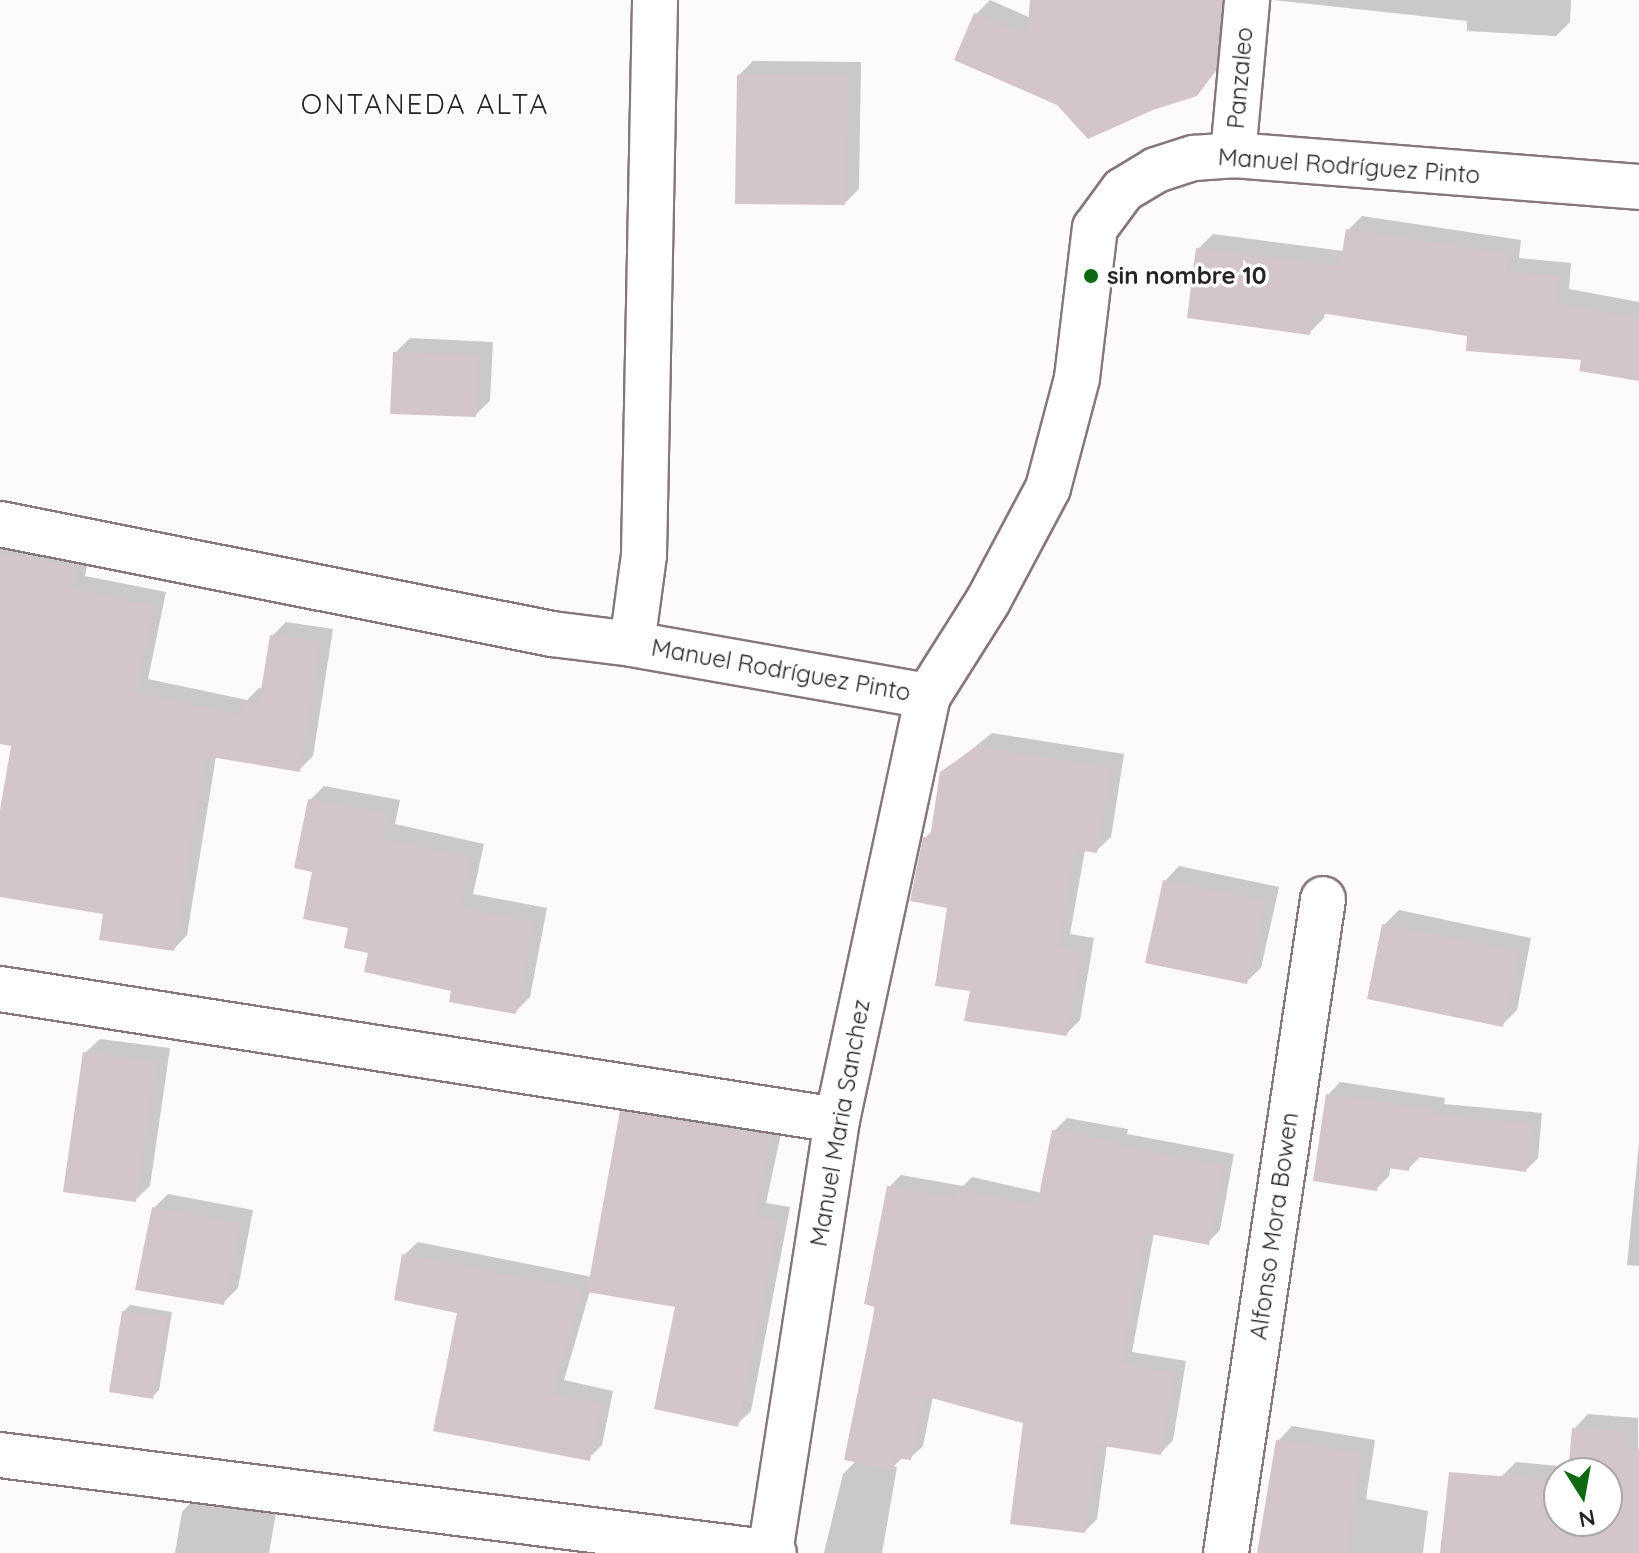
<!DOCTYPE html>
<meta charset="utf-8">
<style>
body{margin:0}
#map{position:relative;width:1639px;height:1553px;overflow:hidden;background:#fdfafb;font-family:Quicksand,sans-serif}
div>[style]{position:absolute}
.shadow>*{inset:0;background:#0003}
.building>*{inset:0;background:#d4c5ca}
.roads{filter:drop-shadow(2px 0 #85777c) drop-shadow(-2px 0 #85777c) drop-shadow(0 2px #85777c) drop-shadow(0 -2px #85777c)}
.minor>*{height:44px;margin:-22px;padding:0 22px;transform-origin:22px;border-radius:22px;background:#fff}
.dots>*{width:22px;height:22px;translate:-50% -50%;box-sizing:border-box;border:4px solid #fff;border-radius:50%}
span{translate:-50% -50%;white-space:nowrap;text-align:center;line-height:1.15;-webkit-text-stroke:7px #fff;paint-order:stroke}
.street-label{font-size:24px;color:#282325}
.poi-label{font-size:24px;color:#282325;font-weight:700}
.left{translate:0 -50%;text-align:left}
.quarter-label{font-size:28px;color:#282325;letter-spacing:2px}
.north{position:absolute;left:1543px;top:1457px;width:80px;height:80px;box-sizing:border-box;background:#fff;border:2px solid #a9a7a8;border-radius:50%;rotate:169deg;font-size:22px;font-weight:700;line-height:32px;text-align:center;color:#282325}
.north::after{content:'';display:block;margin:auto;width:28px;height:36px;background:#0e6911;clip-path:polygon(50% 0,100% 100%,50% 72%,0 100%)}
</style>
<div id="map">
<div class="shadow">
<i style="clip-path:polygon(990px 0,1056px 29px,1061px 0,1234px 0,1229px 56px,1196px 94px,1153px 108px,976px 14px)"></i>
<i style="clip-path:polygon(1273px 0,1571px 0,1570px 22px,1556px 36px,1467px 31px,1467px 21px)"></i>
<i style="clip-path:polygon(753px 61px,861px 62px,859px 189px,845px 203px,739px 75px)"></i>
<i style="clip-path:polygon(1362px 216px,1521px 240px,1519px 258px,1571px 263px,1569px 289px,1639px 302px,1639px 379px,1583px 358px,1469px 335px,1325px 312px,1324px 318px,1310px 332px,1198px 249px,1213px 234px,1344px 251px,1348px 230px)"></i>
<i style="clip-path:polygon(410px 338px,493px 342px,490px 401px,475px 415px,395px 353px)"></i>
<i style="clip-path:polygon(10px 539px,89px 555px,85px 576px,166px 592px,148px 679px,247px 700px,259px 688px,263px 689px,272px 636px,286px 622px,333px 629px,313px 756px,299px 770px,216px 756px,187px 935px,174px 949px,105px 913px,0 895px,0 822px,13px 745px,0 742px,0 549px)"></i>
<i style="clip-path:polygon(992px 733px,1124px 754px,1111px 837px,1096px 851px,1085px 850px,1070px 934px,1094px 938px,1080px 1020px,1066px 1034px,972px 989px,950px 906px,925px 838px,933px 830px,942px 773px)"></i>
<i style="clip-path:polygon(324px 786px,400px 800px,395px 824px,484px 844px,473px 894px,547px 908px,530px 997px,515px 1012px,453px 989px,370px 951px,314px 870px,310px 800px)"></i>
<i style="clip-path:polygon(1179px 866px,1279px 887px,1261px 968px,1246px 982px,1165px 881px)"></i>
<i style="clip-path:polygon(1399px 910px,1531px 938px,1517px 1010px,1502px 1025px,1384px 925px)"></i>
<i style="clip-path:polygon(100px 1039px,170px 1048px,150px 1186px,135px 1200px,85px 1053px)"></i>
<i style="clip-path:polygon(1340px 1082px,1445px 1098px,1444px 1104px,1542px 1113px,1538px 1158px,1526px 1170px,1420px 1157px,1408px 1169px,1391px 1166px,1389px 1176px,1377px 1188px,1328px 1095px)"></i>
<i style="clip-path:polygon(635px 1099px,783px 1124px,766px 1203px,790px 1207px,751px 1411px,737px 1424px,678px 1306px,590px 1291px,564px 1380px,613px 1391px,602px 1445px,589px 1458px,460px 1311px,404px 1255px,418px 1242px,592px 1277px,622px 1112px)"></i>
<i style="clip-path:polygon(1067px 1118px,1128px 1129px,1127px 1134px,1234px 1154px,1220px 1230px,1208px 1242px,1154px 1233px,1132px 1352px,1186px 1361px,1173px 1440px,1161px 1453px,1107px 1445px,1097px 1519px,1085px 1531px,1026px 1422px,933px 1396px,923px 1446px,910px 1458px,903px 1457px,894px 1466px,897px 1467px,882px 1553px,824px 1553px,843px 1474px,856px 1461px,889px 1187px,901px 1175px,963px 1186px,972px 1177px,1042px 1193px,1054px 1131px)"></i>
<i style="clip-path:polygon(1639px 1143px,1639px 1266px,1627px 1265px)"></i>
<i style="clip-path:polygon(168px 1194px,253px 1210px,238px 1288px,223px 1303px,154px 1208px)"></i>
<i style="clip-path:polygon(130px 1305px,172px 1312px,159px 1390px,152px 1397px,123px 1312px)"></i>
<i style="clip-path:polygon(evenodd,1588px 1414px,1638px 1418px,1639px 1553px,1499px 1553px,1501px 1477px,1516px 1462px,1571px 1467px,1574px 1429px,1588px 1414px,1559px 1473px,1607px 1473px,1607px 1521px,1559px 1521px,1559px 1473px)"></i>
<i style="clip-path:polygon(1292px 1426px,1375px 1440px,1366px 1499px,1428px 1511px,1423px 1553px,1259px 1553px,1278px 1441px)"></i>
<i style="clip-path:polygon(194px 1499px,276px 1513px,269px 1553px,175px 1553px,182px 1512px)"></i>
</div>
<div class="building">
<i style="clip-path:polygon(1030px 0,1222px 0,1215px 72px,1197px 96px,1153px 110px,1088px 139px,1057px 105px,954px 60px,974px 13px,1027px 36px)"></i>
<i style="clip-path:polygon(737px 75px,848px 76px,845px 205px,735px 204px)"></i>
<i style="clip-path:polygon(1346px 229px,1507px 254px,1506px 271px,1558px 276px,1555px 303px,1639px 319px,1639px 381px,1579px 371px,1581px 360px,1466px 351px,1467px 336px,1314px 312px,1310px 335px,1187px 318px,1196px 248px,1340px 266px)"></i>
<i style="clip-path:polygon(393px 352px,479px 355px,476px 417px,390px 414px)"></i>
<i style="clip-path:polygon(0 553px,77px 568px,72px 589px,154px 606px,136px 693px,241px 715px,243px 701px,259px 703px,270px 635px,320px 642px,300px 772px,205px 756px,174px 951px,99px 940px,103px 914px,0 897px,0 810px,11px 746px,0 744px)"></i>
<i style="clip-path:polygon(976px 747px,1111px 768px,1097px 853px,1075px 850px,1057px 948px,1081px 952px,1067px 1036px,964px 1021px,970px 991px,935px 986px,947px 908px,910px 901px,923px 837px,930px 838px,940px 772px)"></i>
<i style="clip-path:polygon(308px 799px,387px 814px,382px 839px,470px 858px,460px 908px,533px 922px,516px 1014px,449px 1002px,451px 991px,364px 972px,368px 953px,344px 948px,348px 928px,303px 919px,312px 872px,294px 868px)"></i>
<i style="clip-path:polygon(1163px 880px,1265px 901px,1247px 984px,1145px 963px)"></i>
<i style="clip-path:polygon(1382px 924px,1518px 952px,1503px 1027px,1367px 999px)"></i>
<i style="clip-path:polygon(83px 1052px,156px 1062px,136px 1202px,63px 1192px)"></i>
<i style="clip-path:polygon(1326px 1094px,1434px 1110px,1433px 1115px,1531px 1124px,1526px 1172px,1411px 1156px,1409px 1171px,1381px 1167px,1377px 1191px,1313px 1181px)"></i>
<i style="clip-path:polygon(620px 1111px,771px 1137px,754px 1216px,778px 1220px,738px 1427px,654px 1409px,675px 1307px,587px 1292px)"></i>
<i style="clip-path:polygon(1052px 1130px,1117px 1142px,1116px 1146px,1223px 1166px,1209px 1245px,1145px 1233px,1121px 1364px,1174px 1373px,1161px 1455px,1097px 1445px,1085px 1533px,1010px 1524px,1023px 1423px,924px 1396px,911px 1460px,894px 1458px,892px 1470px,844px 1460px,875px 1307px,864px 1304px,887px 1186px,955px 1199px,957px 1189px,1037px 1206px)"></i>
<i style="clip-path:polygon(152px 1207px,240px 1224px,224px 1305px,135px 1290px)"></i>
<i style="clip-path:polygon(402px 1254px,582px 1290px,552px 1394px,601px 1404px,590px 1461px,433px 1431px,457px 1313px,394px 1300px)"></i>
<i style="clip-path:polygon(122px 1311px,167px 1318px,153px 1399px,109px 1392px)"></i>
<i style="clip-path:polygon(1572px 1428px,1624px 1432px,1623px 1448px,1639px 1450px,1639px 1553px,1440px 1553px,1449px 1472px,1559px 1481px,1559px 1521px,1607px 1521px,1607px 1473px,1568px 1473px)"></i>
<i style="clip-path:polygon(1276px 1440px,1362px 1454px,1346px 1553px,1257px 1553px)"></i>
</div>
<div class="roads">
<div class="minor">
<i style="left:1233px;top:155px;width:156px;rotate:-84.8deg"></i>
<i style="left:0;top:524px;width:563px;rotate:11.27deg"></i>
<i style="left:552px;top:634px;width:81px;rotate:7.1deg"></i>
<i style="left:632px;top:644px;width:301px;rotate:10deg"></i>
<i style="left:928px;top:696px;width:112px;rotate:-57.7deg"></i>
<i style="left:988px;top:601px;width:128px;rotate:-62deg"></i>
<i style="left:1048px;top:488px;width:114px;rotate:-75.2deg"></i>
<i style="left:1077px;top:378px;width:151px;rotate:-83.2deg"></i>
<i style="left:1095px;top:228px;width:47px;rotate:-53.6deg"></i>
<i style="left:1123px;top:190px;width:39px;rotate:-31deg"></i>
<i style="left:1156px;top:170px;width:40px;rotate:-18deg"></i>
<i style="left:1194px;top:158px;width:39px;rotate:-4deg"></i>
<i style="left:1233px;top:155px;width:407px;rotate:4.5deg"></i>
<i style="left:632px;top:644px;width:90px;rotate:-82.3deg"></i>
<i style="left:644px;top:555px;width:555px;rotate:-88.86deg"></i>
<i style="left:0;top:989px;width:847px;rotate:8.9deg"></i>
<i style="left:0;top:1455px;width:780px;rotate:7.22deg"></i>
<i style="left:770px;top:1553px;width:438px;rotate:-81.2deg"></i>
<i style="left:837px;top:1120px;width:434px;rotate:-77.9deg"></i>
<i style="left:1226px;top:1553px;width:661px;rotate:-81.56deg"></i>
</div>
</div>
<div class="dots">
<i style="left:1091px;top:276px;background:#0e6911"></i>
</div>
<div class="street-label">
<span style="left:1240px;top:78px;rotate:-85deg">Panzaleo</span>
<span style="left:1349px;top:166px;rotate:4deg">Manuel Rodríguez Pinto</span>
<span style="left:781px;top:670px;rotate:10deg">Manuel Rodríguez Pinto</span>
<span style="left:840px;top:1123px;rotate:-80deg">Manuel Maria Sanchez</span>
<span style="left:1274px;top:1226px;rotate:-82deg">Alfonso Mora Bowen</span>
</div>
<div class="poi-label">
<span class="left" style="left:1107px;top:276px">sin nombre 10</span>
</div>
<div class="quarter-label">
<span style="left:425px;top:104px">ONTANEDA ALTA</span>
</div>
<div class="north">N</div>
</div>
